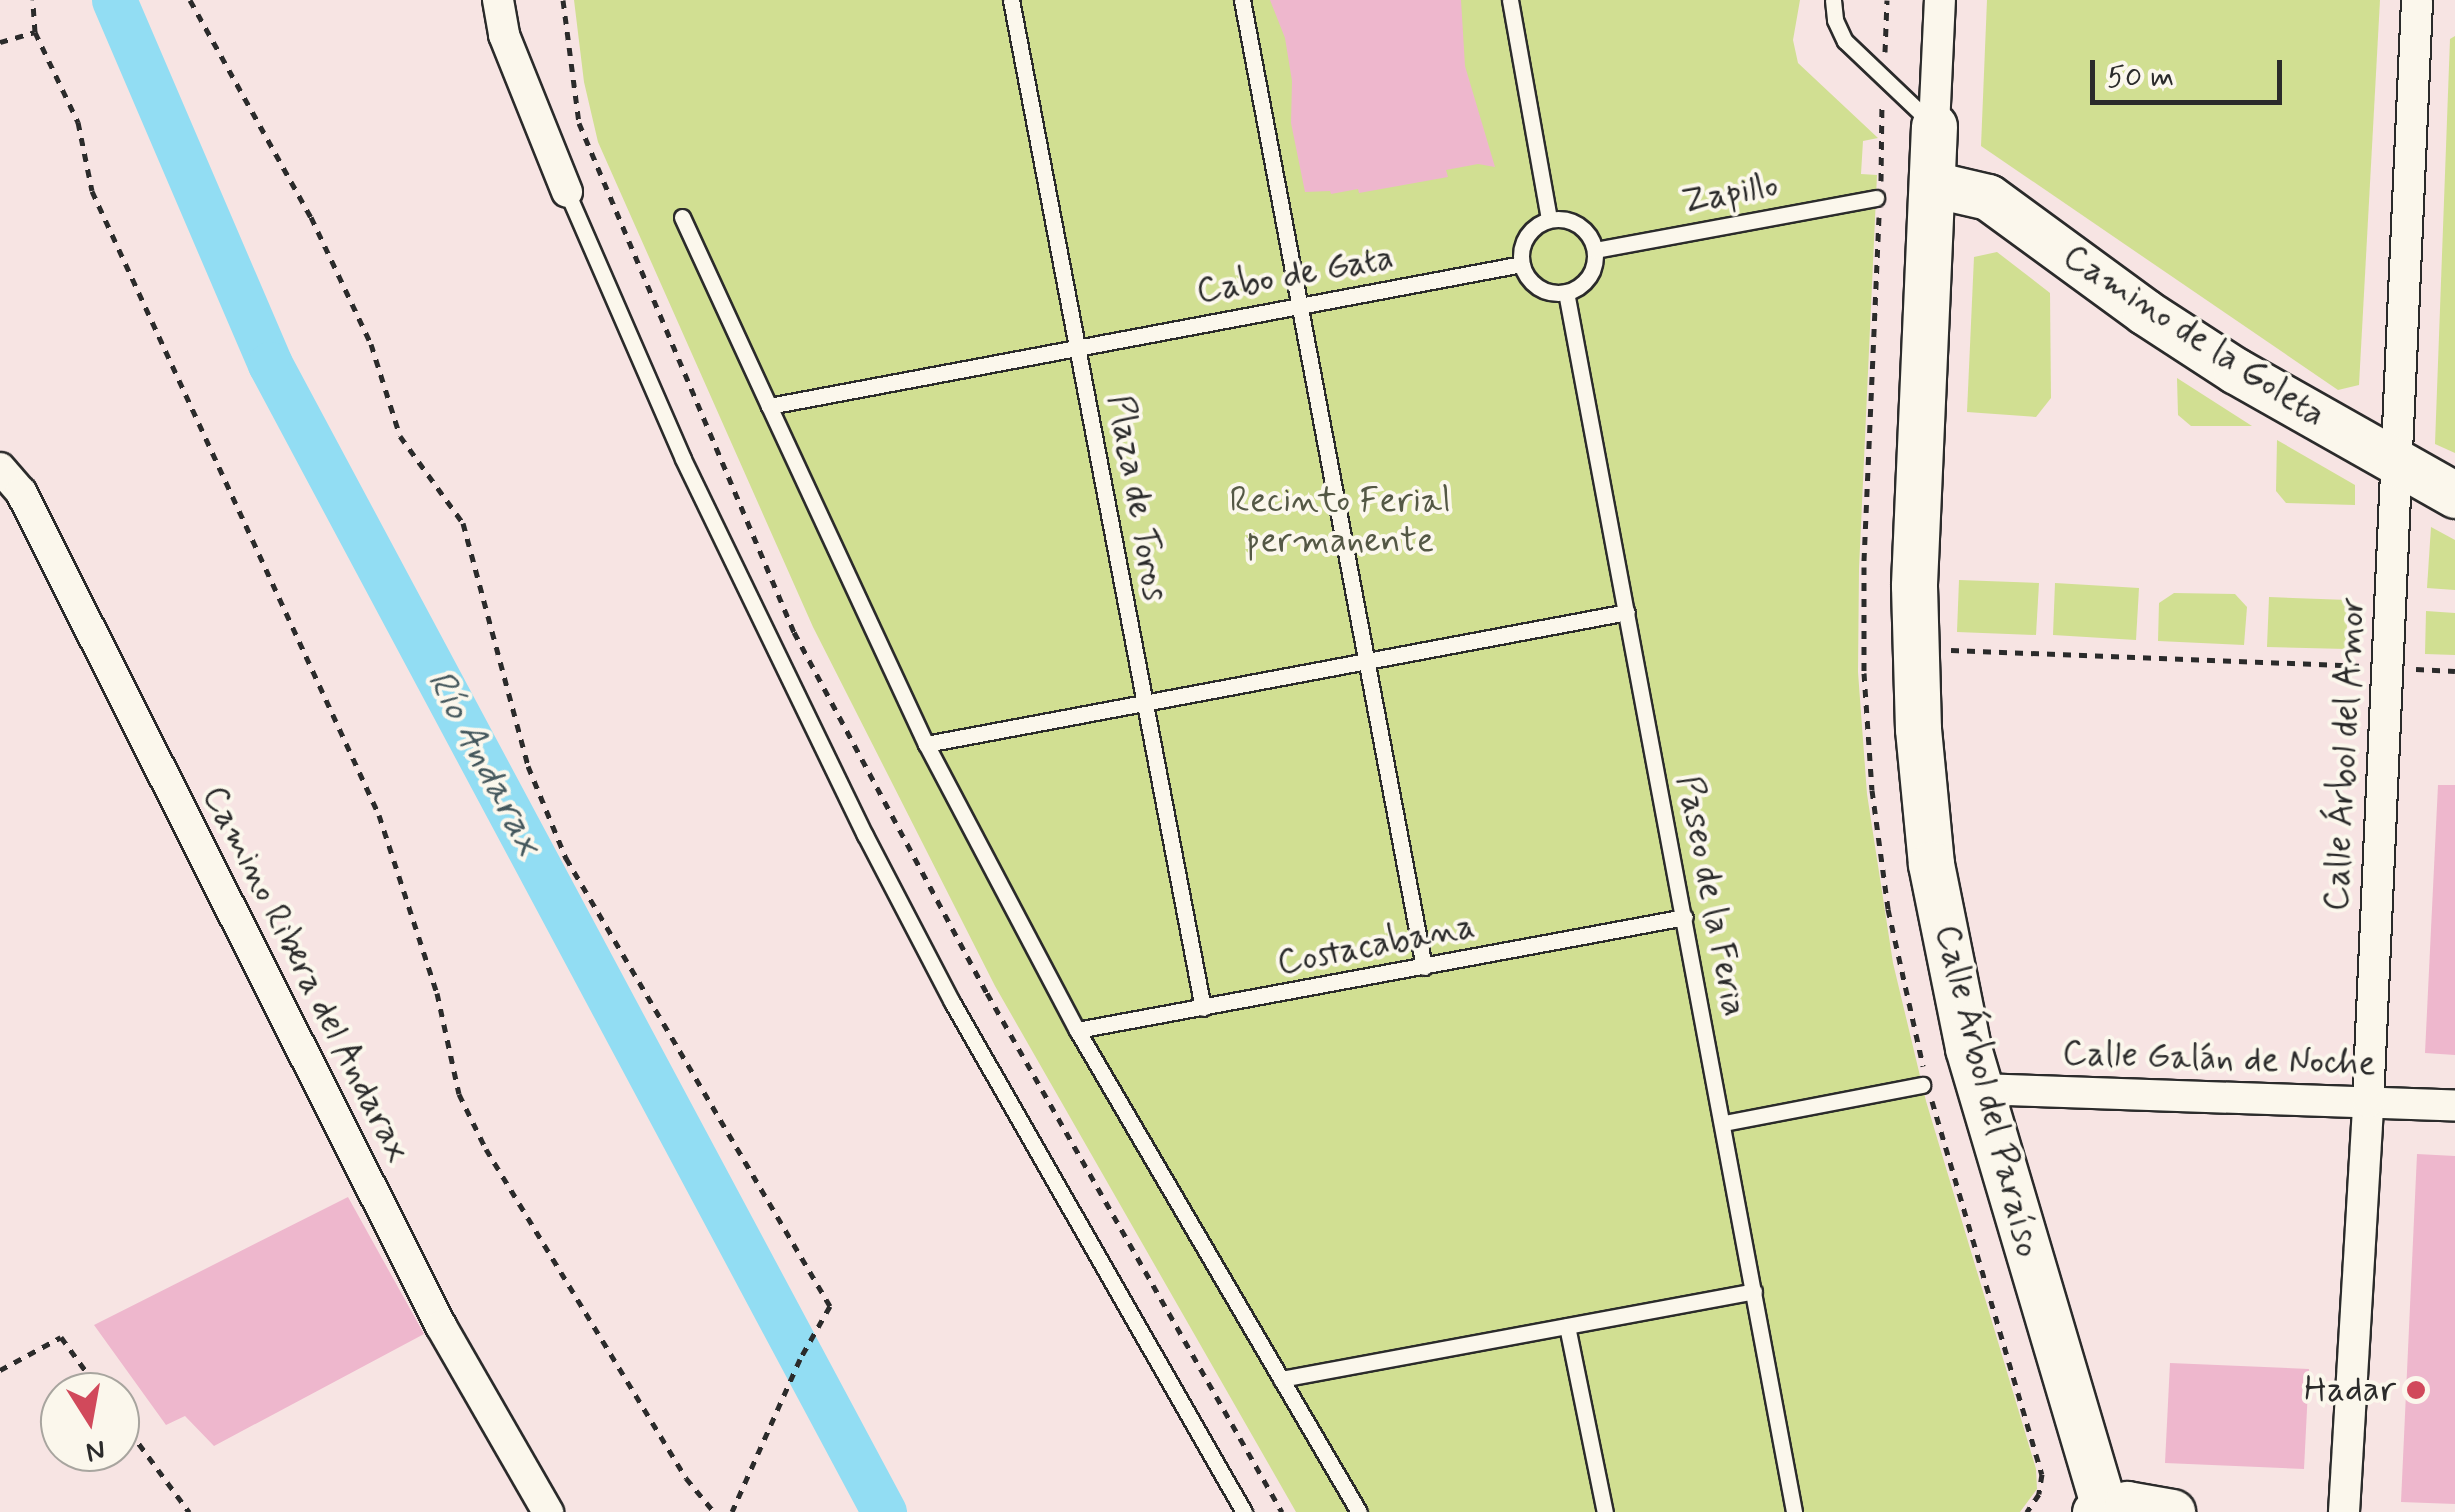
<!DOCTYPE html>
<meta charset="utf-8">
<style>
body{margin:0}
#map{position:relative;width:2455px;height:1512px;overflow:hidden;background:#f7e4e3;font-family:Mynerve,sans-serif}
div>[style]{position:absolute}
.green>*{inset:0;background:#d1df92}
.river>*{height:45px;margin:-22.5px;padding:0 22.5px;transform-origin:22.5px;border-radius:22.5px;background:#92ddf3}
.building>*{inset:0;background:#eeb7cd}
.path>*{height:5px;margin-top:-2.5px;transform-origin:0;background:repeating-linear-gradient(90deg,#2b2b2b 0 8px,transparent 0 16px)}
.roads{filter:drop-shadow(2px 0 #2b2b2b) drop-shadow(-2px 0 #2b2b2b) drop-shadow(0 2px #2b2b2b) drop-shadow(0 -2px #2b2b2b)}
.lane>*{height:15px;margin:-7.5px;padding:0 7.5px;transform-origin:7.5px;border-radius:7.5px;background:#fbf7ec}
.lane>.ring{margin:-7.5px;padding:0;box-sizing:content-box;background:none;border:15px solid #fbf7ec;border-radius:50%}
.street>*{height:30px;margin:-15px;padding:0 15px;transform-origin:15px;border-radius:15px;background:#fbf7ec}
.secondary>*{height:45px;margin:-22.5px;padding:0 22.5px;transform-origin:22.5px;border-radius:22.5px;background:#fbf7ec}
.dots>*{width:28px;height:28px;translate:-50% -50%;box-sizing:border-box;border:5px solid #fbf7ec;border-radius:50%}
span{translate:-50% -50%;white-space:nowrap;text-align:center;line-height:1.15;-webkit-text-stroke:8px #fbf7ec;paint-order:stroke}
.street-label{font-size:35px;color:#2b2b2b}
.park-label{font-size:35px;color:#545845}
.poi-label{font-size:35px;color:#2b2b2b}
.right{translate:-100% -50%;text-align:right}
.water-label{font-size:38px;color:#45585d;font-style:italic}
.north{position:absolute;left:40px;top:1372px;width:100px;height:100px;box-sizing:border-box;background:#fbf7ec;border:2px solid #a8a59f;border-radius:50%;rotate:169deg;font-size:28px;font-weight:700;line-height:40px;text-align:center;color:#2b2b2b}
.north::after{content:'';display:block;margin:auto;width:35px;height:45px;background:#d1495b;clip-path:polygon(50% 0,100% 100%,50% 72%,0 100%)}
.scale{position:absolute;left:2090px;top:60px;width:192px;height:45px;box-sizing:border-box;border:5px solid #2b2b2b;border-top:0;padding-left:12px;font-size:30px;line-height:35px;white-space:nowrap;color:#2b2b2b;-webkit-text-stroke:8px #fbf7ec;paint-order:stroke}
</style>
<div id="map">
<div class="green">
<i style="clip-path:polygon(574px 0,1800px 0,1793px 40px,1798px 63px,1878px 138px,1863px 141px,1861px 174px,1877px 175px,1859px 569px,1858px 672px,1867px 794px,1893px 963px,1926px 1101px,2036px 1469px,2037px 1489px,2020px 1512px,1296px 1512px,995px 986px,813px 627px,598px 142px,584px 82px)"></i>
<i style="clip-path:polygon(1987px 0,2380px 0,2359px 385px,2338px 390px,1981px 146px)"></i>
<i style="clip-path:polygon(2455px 36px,2455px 453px,2435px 444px,2450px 39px)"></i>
<i style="clip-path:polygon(1997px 252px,2050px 293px,2051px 398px,2036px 417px,1967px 412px,1974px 257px)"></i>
<i style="clip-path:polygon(2177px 378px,2252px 426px,2191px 426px,2178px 415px)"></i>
<i style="clip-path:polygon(2277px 440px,2355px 485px,2355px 505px,2286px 503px,2276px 491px)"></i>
<i style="clip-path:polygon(2431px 527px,2455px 540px,2455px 590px,2427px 588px)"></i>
<i style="clip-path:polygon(1959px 580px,2039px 583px,2036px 635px,1957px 632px)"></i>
<i style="clip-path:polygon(2055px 583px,2139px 588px,2136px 640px,2053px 635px)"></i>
<i style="clip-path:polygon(2174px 593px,2235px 594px,2247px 607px,2244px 645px,2158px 641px,2159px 603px)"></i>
<i style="clip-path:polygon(2269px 597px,2348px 600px,2346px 649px,2267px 647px)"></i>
<i style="clip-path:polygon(2426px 611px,2455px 613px,2455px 655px,2425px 654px)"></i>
</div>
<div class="river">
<i style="left:114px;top:0;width:396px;rotate:66.8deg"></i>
<i style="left:270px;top:364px;width:1302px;rotate:61.86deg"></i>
</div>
<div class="building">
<i style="clip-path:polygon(1270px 0,1461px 0,1465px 66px,1495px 167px,1478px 164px,1446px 170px,1448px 177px,1359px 193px,1358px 189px,1331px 194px,1330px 191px,1305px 192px,1291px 123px,1292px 81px,1285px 38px)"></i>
<i style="clip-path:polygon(2438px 785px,2455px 785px,2455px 1055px,2425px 1053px)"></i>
<i style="clip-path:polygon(2417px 1154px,2455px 1156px,2455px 1504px,2401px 1502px)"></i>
<i style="clip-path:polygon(348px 1197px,424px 1334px,214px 1446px,185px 1416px,166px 1425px,94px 1325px)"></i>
<i style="clip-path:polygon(2170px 1363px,2309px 1369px,2304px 1469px,2165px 1463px)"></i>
</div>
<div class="path">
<i style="left:190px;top:0;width:248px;rotate:60.9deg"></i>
<i style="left:311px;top:217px;width:140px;rotate:64.7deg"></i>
<i style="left:371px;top:344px;width:96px;rotate:72.5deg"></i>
<i style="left:400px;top:436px;width:107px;rotate:54.1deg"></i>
<i style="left:463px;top:523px;width:252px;rotate:75deg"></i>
<i style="left:528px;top:766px;width:100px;rotate:67.6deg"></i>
<i style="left:566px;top:858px;width:520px;rotate:59.49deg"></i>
<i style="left:830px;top:1306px;width:61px;rotate:119.5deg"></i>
<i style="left:800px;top:1359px;width:167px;rotate:114deg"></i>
<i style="left:563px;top:0;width:124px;rotate:82.6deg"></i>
<i style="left:579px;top:123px;width:553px;rotate:67.1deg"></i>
<i style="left:794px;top:632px;width:409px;rotate:61.9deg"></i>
<i style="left:987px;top:993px;width:597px;rotate:60.39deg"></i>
<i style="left:35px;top:32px;width:100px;rotate:64.5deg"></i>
<i style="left:78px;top:122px;width:70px;rotate:78.5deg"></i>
<i style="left:92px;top:191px;width:687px;rotate:65.3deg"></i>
<i style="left:379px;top:815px;width:187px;rotate:72deg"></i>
<i style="left:437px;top:993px;width:103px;rotate:77.7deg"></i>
<i style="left:459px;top:1094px;width:61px;rotate:63.9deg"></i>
<i style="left:486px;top:1149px;width:385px;rotate:58.7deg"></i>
<i style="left:686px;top:1478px;width:44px;rotate:50.5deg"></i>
<i style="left:0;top:42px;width:36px;rotate:-16deg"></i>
<i style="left:35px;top:32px;width:32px;rotate:-94deg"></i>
<i style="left:1885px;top:52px;width:52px;rotate:-87.8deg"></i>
<i style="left:1881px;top:181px;width:79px;rotate:-89.3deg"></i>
<i style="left:1879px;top:217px;width:350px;rotate:92.5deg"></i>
<i style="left:1864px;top:567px;width:106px;rotate:90deg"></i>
<i style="left:1864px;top:673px;width:117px;rotate:86.1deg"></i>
<i style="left:1872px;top:790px;width:120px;rotate:82.3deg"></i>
<i style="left:1888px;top:909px;width:161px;rotate:77.4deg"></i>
<i style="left:1951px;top:650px;width:409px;rotate:2.2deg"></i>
<i style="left:2416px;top:669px;width:39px;rotate:3deg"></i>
<i style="left:1932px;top:1101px;width:389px;rotate:73.6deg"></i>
<i style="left:2042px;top:1474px;width:20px;rotate:99deg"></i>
<i style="left:2039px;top:1494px;width:22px;rotate:124deg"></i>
<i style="left:0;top:1370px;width:69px;rotate:-28.4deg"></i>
<i style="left:61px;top:1337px;width:68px;rotate:54deg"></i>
<i style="left:120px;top:1418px;width:117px;rotate:53.7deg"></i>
</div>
<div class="roads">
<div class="lane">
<i style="left:1011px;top:0;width:1026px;rotate:79.22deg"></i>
<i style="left:1242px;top:0;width:984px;rotate:79.34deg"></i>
<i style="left:1510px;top:0;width:223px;rotate:79.9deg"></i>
<i style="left:1833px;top:0;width:20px;rotate:84deg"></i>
<i style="left:1835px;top:20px;width:23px;rotate:65deg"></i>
<i style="left:1845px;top:41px;width:117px;rotate:43.6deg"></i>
<i style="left:567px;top:192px;width:291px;rotate:66.5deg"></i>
<i style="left:683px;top:459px;width:418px;rotate:64.2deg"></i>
<i style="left:865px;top:835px;width:188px;rotate:62.5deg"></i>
<i style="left:952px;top:1002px;width:588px;rotate:60.21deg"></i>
<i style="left:682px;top:217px;width:208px;rotate:65.3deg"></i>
<i style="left:769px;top:406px;width:766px;rotate:-10.68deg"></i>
<i class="ring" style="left:1521px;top:219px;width:59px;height:59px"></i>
<i style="left:1595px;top:250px;width:286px;rotate:-10.5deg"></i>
<i style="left:1566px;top:292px;width:1241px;rotate:79.41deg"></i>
<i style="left:769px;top:406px;width:373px;rotate:65.1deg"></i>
<i style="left:926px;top:744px;width:323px;rotate:62.2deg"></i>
<i style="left:1077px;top:1030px;width:558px;rotate:59.67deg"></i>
<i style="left:926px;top:744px;width:713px;rotate:-10.66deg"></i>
<i style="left:1077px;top:1030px;width:618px;rotate:-10.53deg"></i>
<i style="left:1724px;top:1123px;width:202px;rotate:-10.9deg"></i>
<i style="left:1567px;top:1326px;width:190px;rotate:78.5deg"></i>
<i style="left:1281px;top:1379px;width:481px;rotate:-10.5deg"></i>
</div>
<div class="street">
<i style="left:498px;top:0;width:36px;rotate:80deg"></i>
<i style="left:504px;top:35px;width:169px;rotate:68.1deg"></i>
<i style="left:1934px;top:126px;width:126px;rotate:-87.3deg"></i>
<i style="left:0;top:468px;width:32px;rotate:49deg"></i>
<i style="left:21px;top:492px;width:934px;rotate:63.27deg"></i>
<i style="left:441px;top:1326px;width:215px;rotate:60.1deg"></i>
<i style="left:1979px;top:1089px;width:476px;rotate:2deg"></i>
<i style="left:2344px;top:1512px;width:411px;rotate:-86.6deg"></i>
<i style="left:2368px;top:1102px;width:1103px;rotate:-87.45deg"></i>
</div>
<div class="secondary">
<i style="left:1934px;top:126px;width:460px;rotate:92.5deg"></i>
<i style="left:1914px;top:586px;width:143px;rotate:88.4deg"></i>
<i style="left:1918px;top:729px;width:136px;rotate:84.5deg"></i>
<i style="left:1931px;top:864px;width:188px;rotate:78.6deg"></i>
<i style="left:1968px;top:1048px;width:480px;rotate:73.5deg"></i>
<i style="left:1932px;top:184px;width:57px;rotate:13.1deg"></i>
<i style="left:1988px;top:197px;width:195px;rotate:36.2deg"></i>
<i style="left:2145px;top:312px;width:108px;rotate:33deg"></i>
<i style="left:2236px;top:371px;width:252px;rotate:29.5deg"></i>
<i style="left:2095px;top:1512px;width:33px;rotate:-14deg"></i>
<i style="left:2127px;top:1504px;width:46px;rotate:10.1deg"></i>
</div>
</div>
<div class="dots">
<i style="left:2416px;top:1390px;background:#d1495b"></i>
</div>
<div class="street-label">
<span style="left:1730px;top:194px;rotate:-10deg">Zapillo</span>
<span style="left:1295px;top:275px;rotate:-10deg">Cabo de Gata</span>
<span style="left:2194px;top:336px;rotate:33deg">Camino de la Goleta</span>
<span style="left:1137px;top:498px;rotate:80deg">Plaza de Toros</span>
<span style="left:2345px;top:754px;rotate:-87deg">Calle Árbol del Amor</span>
<span style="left:1711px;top:896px;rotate:79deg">Paseo de la Feria</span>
<span style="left:1376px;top:945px;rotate:-11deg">Costacabana</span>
<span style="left:306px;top:974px;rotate:63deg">Camino Ribera del Andarax</span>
<span style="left:2219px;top:1059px;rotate:2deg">Calle Galán de Noche</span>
<span style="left:1987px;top:1091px;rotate:76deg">Calle Árbol del Paraíso</span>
</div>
<div class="park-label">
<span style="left:1340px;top:521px">Recinto Ferial<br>permanente</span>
</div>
<div class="poi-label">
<span class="right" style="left:2396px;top:1390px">Hadar</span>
</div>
<div class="water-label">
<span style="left:484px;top:763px;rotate:62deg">Río Andarax</span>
</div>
<div class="north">N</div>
<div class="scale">50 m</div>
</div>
